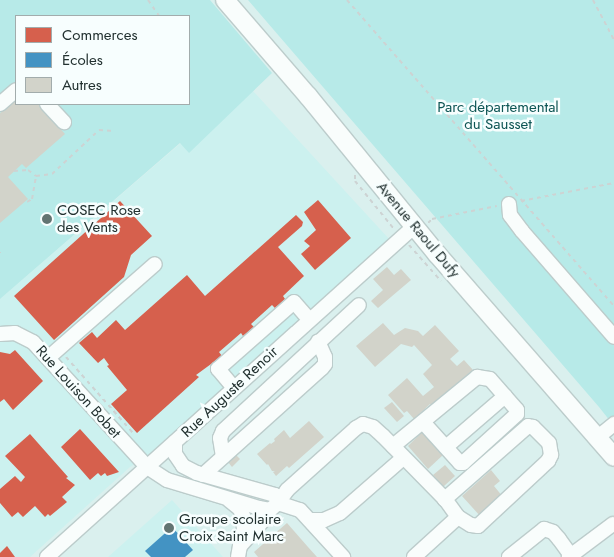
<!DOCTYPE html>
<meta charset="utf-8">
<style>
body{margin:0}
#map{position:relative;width:614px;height:557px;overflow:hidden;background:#daf0ee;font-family:Jost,sans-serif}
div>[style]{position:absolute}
.built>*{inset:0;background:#ccf1ef}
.green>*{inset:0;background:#b7eae8}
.shops>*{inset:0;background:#d6604d}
.schools>*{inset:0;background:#4393c3}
.building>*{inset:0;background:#d2d3ca}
.path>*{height:2px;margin-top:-1px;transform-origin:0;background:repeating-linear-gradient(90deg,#cdd3d3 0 4px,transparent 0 8px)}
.roads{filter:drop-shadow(1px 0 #bccccb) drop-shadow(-1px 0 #bccccb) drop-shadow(0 1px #bccccb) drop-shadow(0 -1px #bccccb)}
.minor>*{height:14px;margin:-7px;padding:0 7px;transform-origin:7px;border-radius:7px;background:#f9fdfc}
.major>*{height:18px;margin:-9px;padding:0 9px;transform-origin:9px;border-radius:9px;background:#f9fdfc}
.dots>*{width:14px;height:14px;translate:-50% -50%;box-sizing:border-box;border:2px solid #f7fefe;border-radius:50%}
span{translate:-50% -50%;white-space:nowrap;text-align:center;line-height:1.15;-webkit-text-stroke:5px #f7fefe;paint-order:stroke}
.park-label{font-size:15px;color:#0d5554}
.poi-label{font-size:15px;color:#223130}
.left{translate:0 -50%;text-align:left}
.street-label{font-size:15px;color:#223130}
.legend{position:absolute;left:15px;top:15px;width:175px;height:90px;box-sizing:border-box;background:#f7fefe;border:1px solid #a2acac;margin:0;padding:6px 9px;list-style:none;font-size:15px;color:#223130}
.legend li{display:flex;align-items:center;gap:10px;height:25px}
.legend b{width:25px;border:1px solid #a2acac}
</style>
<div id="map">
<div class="built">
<i style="clip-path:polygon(253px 91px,390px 240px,156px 450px,130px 467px,30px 557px,0 557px,0 299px,181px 143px,189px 152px)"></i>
<i style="clip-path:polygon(172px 500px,223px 557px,108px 557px)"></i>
</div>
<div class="green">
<i style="clip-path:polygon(evenodd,0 0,210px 0,272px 73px,189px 153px,180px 143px,0 299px,0 0,16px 16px,189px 16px,189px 104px,16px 104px,16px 16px)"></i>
<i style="clip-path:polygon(248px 0,614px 0,614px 426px,599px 407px)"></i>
</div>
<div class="shops">
<i style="clip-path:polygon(318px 200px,351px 238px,315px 270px,301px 254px,310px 246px,304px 241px,316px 230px,304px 212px)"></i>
<i style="clip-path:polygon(120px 201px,152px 236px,131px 255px,124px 277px,54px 340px,14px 296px)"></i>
<i style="clip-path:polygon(296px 215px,303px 222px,302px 226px,278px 247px,304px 276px,283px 296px,285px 299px,275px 308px,272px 305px,251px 324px,254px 327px,243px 336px,241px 333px,219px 352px,222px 356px,196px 375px,199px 377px,137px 433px,111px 404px,127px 390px,107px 366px,109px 365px,104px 358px,98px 363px,79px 343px,92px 332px,97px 338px,116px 320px,125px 330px,187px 275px,205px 296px)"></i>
<i style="clip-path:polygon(15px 350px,43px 381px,13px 410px,4px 399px,0 402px,0 352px,10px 354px)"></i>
<i style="clip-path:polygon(80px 429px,119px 472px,107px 476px,105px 473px,101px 476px,98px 473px,90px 480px,61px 447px)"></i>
<i style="clip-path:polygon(30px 434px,68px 477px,66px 478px,75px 485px,62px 497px,67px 502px,50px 516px,48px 514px,45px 517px,35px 506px,23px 517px,18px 512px,12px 517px,0 503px,0 489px,15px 476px,21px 482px,25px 477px,5px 456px)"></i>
<i style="clip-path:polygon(7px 546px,15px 557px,0 557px,0 553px)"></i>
</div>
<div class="schools">
<i style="clip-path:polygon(172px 527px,193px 550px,185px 557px,151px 557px,145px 551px)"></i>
</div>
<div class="building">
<i style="clip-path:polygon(16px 99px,16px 104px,38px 104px,65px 134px,26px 168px,22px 164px,8px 177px,28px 199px,0 223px,0 113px)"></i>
<i style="clip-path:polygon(387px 267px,394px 275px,401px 269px,411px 280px,378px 308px,371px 301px,383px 290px,373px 279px)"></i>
<i style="clip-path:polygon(383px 323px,394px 335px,405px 328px,418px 331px,423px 336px,435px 325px,459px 351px,450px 359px,457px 366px,464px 360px,473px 370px,432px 406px,430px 404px,414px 419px,407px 411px,404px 413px,388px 395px,407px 378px,423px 396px,434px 387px,423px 374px,432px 365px,414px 345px,412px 347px,401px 344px,375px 367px,356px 346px)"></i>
<i style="clip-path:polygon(392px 402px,404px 416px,397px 422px,384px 408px)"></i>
<i style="clip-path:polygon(309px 421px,324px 437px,289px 468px,287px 466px,276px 476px,273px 472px,275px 471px,272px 471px,268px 464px,267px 465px,257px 454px,270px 443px,271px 444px,275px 441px,274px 439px,284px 430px,290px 438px)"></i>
<i style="clip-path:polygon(422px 432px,443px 455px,428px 469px,408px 446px)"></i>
<i style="clip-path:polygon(236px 455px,240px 459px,232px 467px,228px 462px)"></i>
<i style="clip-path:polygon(445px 465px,455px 476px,443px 487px,433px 475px)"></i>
<i style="clip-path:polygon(491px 470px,500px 481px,494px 486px,503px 497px,481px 517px,462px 496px)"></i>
<i style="clip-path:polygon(287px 523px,308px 547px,317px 557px,258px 557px,254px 552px,271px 537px,275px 542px,278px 540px,273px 535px)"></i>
</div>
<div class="path">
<i style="left:148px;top:0;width:19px;rotate:55deg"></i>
<i style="left:347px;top:0;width:406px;rotate:48.9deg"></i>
<i style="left:593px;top:0;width:45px;rotate:62.3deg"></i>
<i style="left:189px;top:69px;width:1px;rotate:45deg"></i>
<i style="left:14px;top:171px;width:14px;rotate:-4deg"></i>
<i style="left:28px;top:170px;width:10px;rotate:37deg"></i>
<i style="left:355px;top:175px;width:6px;rotate:90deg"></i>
<i style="left:355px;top:181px;width:62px;rotate:50.9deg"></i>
<i style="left:521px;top:201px;width:95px;rotate:-11deg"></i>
<i style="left:27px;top:202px;width:6px;rotate:-31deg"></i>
<i style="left:32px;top:199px;width:23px;rotate:-80deg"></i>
<i style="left:36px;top:176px;width:16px;rotate:-7deg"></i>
<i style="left:52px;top:174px;width:64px;rotate:-43.1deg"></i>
<i style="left:99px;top:130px;width:15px;rotate:4deg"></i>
<i style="left:428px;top:223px;width:6px;rotate:-45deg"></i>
<i style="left:432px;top:219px;width:66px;rotate:-11.3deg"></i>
<i style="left:409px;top:245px;width:48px;rotate:48.4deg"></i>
<i style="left:0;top:252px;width:1px;rotate:90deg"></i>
<i style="left:66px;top:357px;width:103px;rotate:48.6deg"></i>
</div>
<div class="roads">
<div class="minor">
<i style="left:0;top:104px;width:21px;rotate:-41deg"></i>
<i style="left:47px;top:104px;width:25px;rotate:47deg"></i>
<i style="left:509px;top:204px;width:11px;rotate:85deg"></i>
<i style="left:510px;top:215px;width:20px;rotate:53deg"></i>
<i style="left:522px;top:231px;width:140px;rotate:49deg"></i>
<i style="left:0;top:334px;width:15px;rotate:-4deg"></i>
<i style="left:15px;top:333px;width:20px;rotate:27deg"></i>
<i style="left:33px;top:342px;width:169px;rotate:47.6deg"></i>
<i style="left:147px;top:467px;width:24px;rotate:33deg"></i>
<i style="left:167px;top:480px;width:96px;rotate:16.9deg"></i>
<i style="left:259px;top:508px;width:11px;rotate:10deg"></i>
<i style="left:270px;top:510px;width:11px;rotate:-41deg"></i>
<i style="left:278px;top:503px;width:23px;rotate:18deg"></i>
<i style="left:300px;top:510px;width:64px;rotate:47.5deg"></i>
<i style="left:48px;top:358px;width:142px;rotate:-41.3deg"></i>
<i style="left:234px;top:388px;width:25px;rotate:-130deg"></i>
<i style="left:218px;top:369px;width:101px;rotate:-41.4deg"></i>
<i style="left:294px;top:302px;width:23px;rotate:49deg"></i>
<i style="left:598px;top:437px;width:21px;rotate:-39deg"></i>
<i style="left:175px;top:442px;width:12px;rotate:90deg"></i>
<i style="left:175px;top:454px;width:14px;rotate:56deg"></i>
<i style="left:183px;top:466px;width:16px;rotate:27deg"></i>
<i style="left:197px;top:473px;width:81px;rotate:15.8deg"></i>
<i style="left:275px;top:495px;width:9px;rotate:69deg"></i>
<i style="left:393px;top:446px;width:109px;rotate:-39.4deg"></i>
<i style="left:477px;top:377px;width:13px;rotate:9deg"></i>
<i style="left:490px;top:379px;width:41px;rotate:48.9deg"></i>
<i style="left:517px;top:410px;width:4px;rotate:90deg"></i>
<i style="left:517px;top:414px;width:73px;rotate:137.8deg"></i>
<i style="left:463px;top:463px;width:3px;rotate:180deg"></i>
<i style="left:460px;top:463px;width:55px;rotate:-132.1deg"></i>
<i style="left:446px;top:447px;width:78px;rotate:-40.8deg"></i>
<i style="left:223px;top:457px;width:19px;rotate:-99deg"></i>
<i style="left:220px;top:438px;width:8px;rotate:-67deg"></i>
<i style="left:223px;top:431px;width:185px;rotate:-42.8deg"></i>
<i style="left:203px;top:475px;width:160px;rotate:-42deg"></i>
<i style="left:322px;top:368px;width:5px;rotate:-53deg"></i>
<i style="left:325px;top:364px;width:7px;rotate:-90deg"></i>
<i style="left:325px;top:357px;width:17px;rotate:-114deg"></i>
<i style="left:229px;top:500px;width:14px;rotate:39deg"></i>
<i style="left:240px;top:509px;width:8px;rotate:67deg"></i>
<i style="left:243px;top:516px;width:14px;rotate:86deg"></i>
<i style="left:244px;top:530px;width:15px;rotate:106deg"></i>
<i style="left:278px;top:503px;width:16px;rotate:-55deg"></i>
<i style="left:287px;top:490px;width:93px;rotate:-41.9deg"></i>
<i style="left:356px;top:428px;width:8px;rotate:-30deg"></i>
<i style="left:363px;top:424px;width:10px;rotate:17deg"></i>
<i style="left:373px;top:427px;width:13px;rotate:42deg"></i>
<i style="left:383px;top:436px;width:88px;rotate:45.5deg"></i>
<i style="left:445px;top:499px;width:22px;rotate:54deg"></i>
<i style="left:312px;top:520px;width:12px"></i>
<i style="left:324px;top:520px;width:17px;rotate:-24deg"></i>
<i style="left:340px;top:513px;width:84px;rotate:-41.1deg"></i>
<i style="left:47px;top:557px;width:494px;rotate:-42deg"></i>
<i style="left:238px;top:557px;width:11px;rotate:-80deg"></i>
<i style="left:240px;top:546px;width:38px;rotate:-48deg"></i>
<i style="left:265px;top:518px;width:9px;rotate:-58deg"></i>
<i style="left:414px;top:557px;width:59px;rotate:-42.3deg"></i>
<i style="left:458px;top:517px;width:15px;rotate:32deg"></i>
<i style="left:471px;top:525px;width:7px;rotate:8deg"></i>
<i style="left:478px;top:526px;width:96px;rotate:-42.9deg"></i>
<i style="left:548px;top:461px;width:7px;rotate:-63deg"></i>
<i style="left:551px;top:455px;width:12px;rotate:-99deg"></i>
<i style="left:549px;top:443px;width:23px;rotate:-135deg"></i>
<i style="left:533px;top:427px;width:5px;rotate:-169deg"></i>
<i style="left:528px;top:426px;width:111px;rotate:138.7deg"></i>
<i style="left:509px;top:557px;width:45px;rotate:-38.7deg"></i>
<i style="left:544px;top:529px;width:9px;rotate:18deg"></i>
<i style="left:553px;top:532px;width:9px;rotate:49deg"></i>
<i style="left:559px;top:539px;width:17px;rotate:54deg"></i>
<i style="left:569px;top:553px;width:4px;rotate:90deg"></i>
<i style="left:569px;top:557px;width:55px;rotate:-36.9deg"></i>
</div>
<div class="major">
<i style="left:225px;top:0;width:127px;rotate:49.2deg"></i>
<i style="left:308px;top:96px;width:204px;rotate:50.8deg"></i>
<i style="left:437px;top:254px;width:269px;rotate:48.9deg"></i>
</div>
</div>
<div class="dots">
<i style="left:47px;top:219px;background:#627472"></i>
<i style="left:169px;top:528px;background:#627472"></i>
</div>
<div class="park-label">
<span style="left:498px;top:116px">Parc départemental<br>du Sausset</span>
</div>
<div class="poi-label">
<span class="left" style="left:57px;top:219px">COSEC Rose<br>des Vents</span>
<span class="left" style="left:179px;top:528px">Groupe scolaire<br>Croix Saint Marc</span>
</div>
<div class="street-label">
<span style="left:418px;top:230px;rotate:50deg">Avenue Raoul Dufy</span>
<span style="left:78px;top:392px;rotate:48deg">Rue Louison Bobet</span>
<span style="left:230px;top:392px;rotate:-43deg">Rue Auguste Renoir</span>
</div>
<ul class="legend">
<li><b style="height:14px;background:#d6604d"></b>Commerces</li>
<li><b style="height:14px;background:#4393c3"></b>Écoles</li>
<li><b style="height:14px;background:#d2d3ca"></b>Autres</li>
</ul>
</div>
